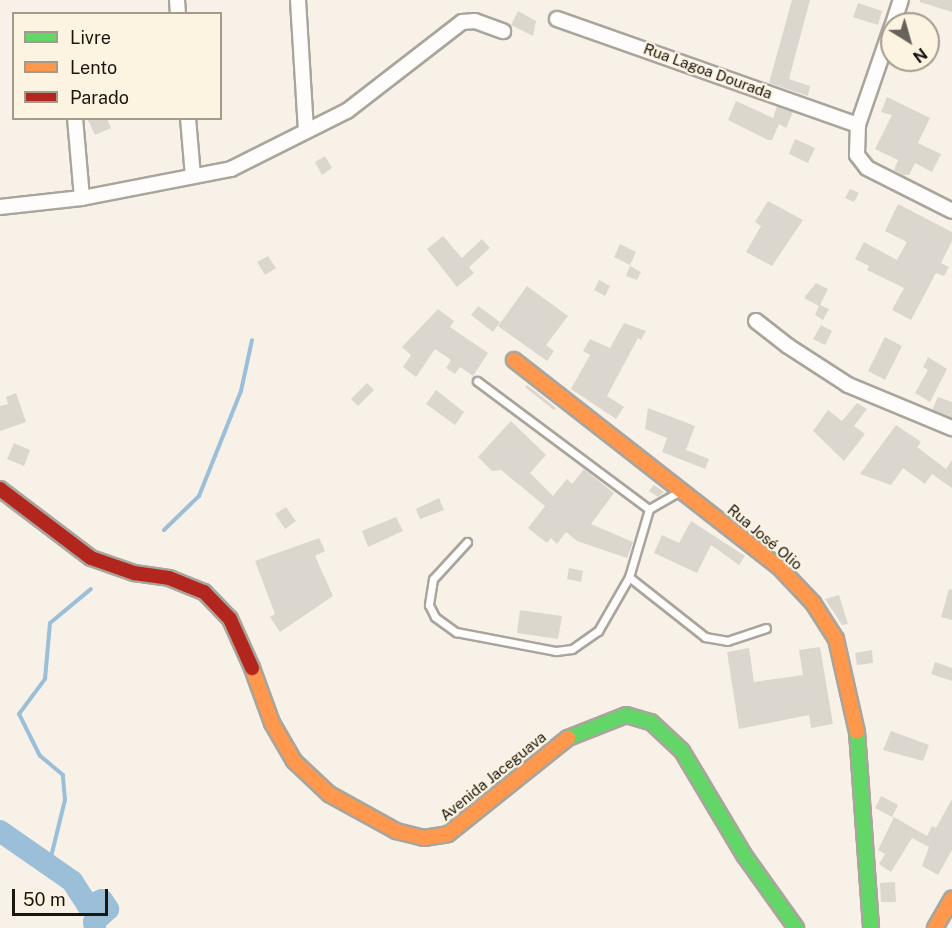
<!DOCTYPE html>
<meta charset="utf-8">
<style>
body{margin:0}
#map{position:relative;width:952px;height:928px;overflow:hidden;background:#f7f1e7;font-family:"Public Sans",sans-serif}
div>[style]{position:absolute}
.stream>*{height:4px;margin:-2px;padding:0 2px;transform-origin:2px;border-radius:2px;background:#9cbfd9}
.river>*{height:22px;margin:-11px;padding:0 11px;transform-origin:11px;border-radius:11px;background:#9cbfd9}
.building>*{inset:0;background:#dcd7ce}
.roads{filter:drop-shadow(2px 0 #a9a59d) drop-shadow(-2px 0 #a9a59d) drop-shadow(0 2px #a9a59d) drop-shadow(0 -2px #a9a59d)}
.lane>*{height:7px;margin:-3.5px;padding:0 3.5px;transform-origin:3.5px;border-radius:3.5px;background:#fefdfb}
.street>*{height:14px;margin:-7px;padding:0 7px;transform-origin:7px;border-radius:7px;background:#fefdfb}
.fast>*{height:14px;margin:-7px;padding:0 7px;transform-origin:7px;border-radius:7px;background:#63d668}
.slow>*{height:14px;margin:-7px;padding:0 7px;transform-origin:7px;border-radius:7px;background:#ff974d}
.jam>*{height:14px;margin:-7px;padding:0 7px;transform-origin:7px;border-radius:7px;background:#b3261e}
span{translate:-50% -50%;white-space:nowrap;text-align:center;line-height:1.15;-webkit-text-stroke:4.5px #fdf3e1;paint-order:stroke}
.street-label{font-size:15px;color:#1a160e}
.legend{position:absolute;left:12px;top:12px;width:210px;height:108px;box-sizing:border-box;background:#fdf3e1;border:2px solid #a29b8d;margin:0;padding:8px 10px;list-style:none;font-size:18px;color:#1a160e}
.legend li{display:flex;align-items:center;gap:12px;height:30px}
.legend b{width:30px;border:2px solid #a29b8d}
.north{position:absolute;left:880px;top:12px;width:60px;height:60px;box-sizing:border-box;background:#fdf3e1;border:2px solid #a29b8d;border-radius:50%;rotate:143deg;font-size:16px;font-weight:700;line-height:24px;text-align:center;color:#1a160e}
.north::after{content:'';display:block;margin:auto;width:21px;height:27px;background:#67635a;clip-path:polygon(50% 0,100% 100%,50% 72%,0 100%)}
.scale{position:absolute;left:12px;top:889px;width:96px;height:27px;box-sizing:border-box;border:3px solid #1a160e;border-top:0;padding-left:8px;font-size:18px;line-height:21px;white-space:nowrap;color:#1a160e;-webkit-text-stroke:4px #fdf3e1;paint-order:stroke}
</style>
<div id="map">
<div class="stream">
<i style="left:164px;top:530px;width:49px;rotate:-44.2deg"></i>
<i style="left:199px;top:496px;width:113px;rotate:-68.2deg"></i>
<i style="left:241px;top:391px;width:52px;rotate:-77.8deg"></i>
<i style="left:49px;top:865px;width:67px;rotate:-76.2deg"></i>
<i style="left:65px;top:800px;width:25px;rotate:-95deg"></i>
<i style="left:63px;top:775px;width:30px;rotate:-140deg"></i>
<i style="left:40px;top:756px;width:47px;rotate:-116.6deg"></i>
<i style="left:19px;top:714px;width:44px;rotate:-53.4deg"></i>
<i style="left:45px;top:679px;width:56px;rotate:-84.9deg"></i>
<i style="left:50px;top:623px;width:53px;rotate:-39.7deg"></i>
</div>
<div class="river">
<i style="left:0;top:831px;width:88px;rotate:34.8deg"></i>
<i style="left:72px;top:881px;width:30px;rotate:57deg"></i>
<i style="left:88px;top:906px;width:15px;rotate:-23deg"></i>
<i style="left:102px;top:900px;width:11px;rotate:56deg"></i>
<i style="left:108px;top:909px;width:19px;rotate:137deg"></i>
<i style="left:94px;top:922px;width:6px;rotate:81deg"></i>
</div>
<div class="building">
<i style="clip-path:polygon(792px 0,810px 0,789px 79px,810px 86px,808px 96px,769px 83px)"></i>
<i style="clip-path:polygon(920px 0,952px 0,952px 12px,920px 2px)"></i>
<i style="clip-path:polygon(858px 3px,882px 11px,878px 25px,853px 17px)"></i>
<i style="clip-path:polygon(518px 11px,536px 21px,533px 36px,511px 25px)"></i>
<i style="clip-path:polygon(887px 97px,930px 118px,918px 143px,941px 154px,932px 172px,915px 163px,909px 175px,903px 175px,894px 170px,898px 160px,875px 149px,892px 115px,881px 112px)"></i>
<i style="clip-path:polygon(736px 101px,773px 118px,777px 106px,793px 112px,786px 128px,779px 124px,772px 140px,768px 140px,728px 120px)"></i>
<i style="clip-path:polygon(87px 118px,107px 118px,111px 128px,95px 135px)"></i>
<i style="clip-path:polygon(795px 139px,815px 148px,808px 163px,789px 154px)"></i>
<i style="clip-path:polygon(325px 156px,332px 168px,322px 175px,315px 162px)"></i>
<i style="clip-path:polygon(850px 189px,859px 193px,854px 202px,845px 198px)"></i>
<i style="clip-path:polygon(768px 201px,803px 220px,772px 266px,746px 252px,761px 226px,755px 222px)"></i>
<i style="clip-path:polygon(898px 204px,952px 232px,952px 241px,941px 263px,949px 267px,944px 276px,936px 273px,911px 320px,892px 310px,904px 288px,867px 270px,869px 266px,855px 259px,864px 242px,897px 260px,907px 242px,885px 231px)"></i>
<i style="clip-path:polygon(443px 236px,462px 258px,482px 239px,490px 248px,469px 267px,474px 273px,457px 287px,427px 249px)"></i>
<i style="clip-path:polygon(620px 244px,636px 252px,630px 265px,614px 257px)"></i>
<i style="clip-path:polygon(268px 256px,276px 268px,265px 275px,257px 262px)"></i>
<i style="clip-path:polygon(630px 266px,641px 272px,637px 280px,626px 276px)"></i>
<i style="clip-path:polygon(599px 280px,610px 286px,605px 296px,594px 290px)"></i>
<i style="clip-path:polygon(816px 283px,828px 289px,820px 305px,829px 309px,823px 320px,815px 315px,819px 306px,804px 298px)"></i>
<i style="clip-path:polygon(527px 286px,568px 316px,546px 345px,554px 351px,547px 361px,498px 326px)"></i>
<i style="clip-path:polygon(478px 306px,500px 322px,493px 332px,471px 315px)"></i>
<i style="clip-path:polygon(438px 309px,454px 321px,450px 327px,488px 353px,473px 376px,460px 367px,455px 374px,446px 368px,451px 360px,435px 349px,416px 377px,403px 367px,411px 355px,402px 347px)"></i>
<i style="clip-path:polygon(624px 323px,646px 331px,641px 340px,638px 338px,607px 396px,624px 407px,616px 419px,571px 389px,590px 355px,583px 351px,590px 339px,610px 348px)"></i>
<i style="clip-path:polygon(821px 325px,832px 331px,825px 345px,813px 339px)"></i>
<i style="clip-path:polygon(885px 337px,902px 346px,885px 380px,868px 371px)"></i>
<i style="clip-path:polygon(928px 357px,947px 369px,930px 402px,915px 393px,928px 370px,923px 367px)"></i>
<i style="clip-path:polygon(367px 383px,374px 390px,358px 406px,351px 399px)"></i>
<i style="clip-path:polygon(527px 385px,556px 408px,554px 410px,525px 387px)"></i>
<i style="clip-path:polygon(436px 390px,464px 412px,455px 425px,426px 404px)"></i>
<i style="clip-path:polygon(16px 393px,26px 422px,0 431px,0 406px,8px 404px,6px 397px)"></i>
<i style="clip-path:polygon(938px 397px,952px 402px,952px 418px,932px 410px)"></i>
<i style="clip-path:polygon(857px 403px,867px 409px,854px 426px,865px 434px,844px 461px,813px 431px,828px 410px,842px 421px)"></i>
<i style="clip-path:polygon(648px 408px,695px 426px,686px 450px,709px 459px,705px 469px,662px 452px,667px 438px,645px 429px)"></i>
<i style="clip-path:polygon(511px 421px,546px 455px,530px 473px,553px 496px,567px 479px,572px 484px,584px 469px,614px 493px,591px 524px,633px 542px,627px 558px,577px 541px,566px 532px,557px 544px,551px 538px,547px 543px,528px 528px,545px 506px,501px 470px,492px 471px,478px 457px)"></i>
<i style="clip-path:polygon(896px 425px,921px 442px,917px 447px,946px 469px,952px 460px,952px 488px,932px 474px,925px 484px,903px 468px,891px 485px,860px 474px)"></i>
<i style="clip-path:polygon(14px 443px,30px 450px,24px 466px,7px 459px)"></i>
<i style="clip-path:polygon(654px 485px,664px 492px,658px 497px,649px 491px)"></i>
<i style="clip-path:polygon(439px 498px,444px 510px,420px 519px,416px 509px)"></i>
<i style="clip-path:polygon(286px 507px,296px 521px,285px 529px,275px 514px)"></i>
<i style="clip-path:polygon(396px 517px,403px 531px,368px 547px,362px 531px)"></i>
<i style="clip-path:polygon(691px 521px,745px 556px,739px 565px,711px 545px,697px 573px,654px 553px,662px 535px,679px 543px)"></i>
<i style="clip-path:polygon(319px 538px,325px 551px,315px 556px,333px 596px,280px 632px,270px 617px,275px 614px,255px 561px)"></i>
<i style="clip-path:polygon(569px 568px,583px 571px,581px 582px,567px 579px)"></i>
<i style="clip-path:polygon(949px 589px,952px 590px,952px 620px,941px 617px)"></i>
<i style="clip-path:polygon(839px 595px,848px 624px,842px 625px,825px 599px)"></i>
<i style="clip-path:polygon(520px 610px,562px 616px,558px 639px,517px 633px)"></i>
<i style="clip-path:polygon(820px 647px,833px 724px,811px 728px,809px 715px,739px 729px,727px 652px,749px 648px,754px 682px,803px 675px,799px 650px)"></i>
<i style="clip-path:polygon(872px 650px,873px 663px,857px 665px,855px 653px)"></i>
<i style="clip-path:polygon(935px 662px,952px 668px,952px 681px,931px 674px)"></i>
<i style="clip-path:polygon(891px 731px,929px 745px,923px 761px,883px 750px)"></i>
<i style="clip-path:polygon(881px 796px,898px 805px,892px 817px,875px 808px)"></i>
<i style="clip-path:polygon(952px 799px,952px 850px,938px 875px,922px 866px,929px 847px,912px 838px,891px 872px,879px 864px,885px 854px,878px 850px,894px 817px,927px 836px,932px 826px,936px 828px)"></i>
<i style="clip-path:polygon(895px 882px,896px 902px,881px 902px,880px 883px)"></i>
</div>
<div class="roads">
<div class="lane">
<i style="left:477px;top:381px;width:214px;rotate:36.7deg"></i>
<i style="left:467px;top:542px;width:50px;rotate:132.6deg"></i>
<i style="left:433px;top:579px;width:26px;rotate:99deg"></i>
<i style="left:429px;top:605px;width:13px;rotate:63deg"></i>
<i style="left:435px;top:617px;width:26px;rotate:36deg"></i>
<i style="left:456px;top:632px;width:102px;rotate:10.8deg"></i>
<i style="left:556px;top:651px;width:16px;rotate:-7deg"></i>
<i style="left:572px;top:649px;width:32px;rotate:-35deg"></i>
<i style="left:598px;top:631px;width:62px;rotate:-60.1deg"></i>
<i style="left:629px;top:577px;width:71px;rotate:-73.6deg"></i>
<i style="left:649px;top:509px;width:34px;rotate:-30deg"></i>
<i style="left:629px;top:577px;width:97px;rotate:38.3deg"></i>
<i style="left:705px;top:637px;width:22px;rotate:10deg"></i>
<i style="left:727px;top:641px;width:41px;rotate:-18.4deg"></i>
</div>
<div class="street">
<i style="left:177px;top:0;width:14px;rotate:86deg"></i>
<i style="left:298px;top:0;width:131px;rotate:86.5deg"></i>
<i style="left:557px;top:19px;width:319px;rotate:19.4deg"></i>
<i style="left:893px;top:24px;width:25px;rotate:-72deg"></i>
<i style="left:892px;top:26px;width:105px;rotate:109deg"></i>
<i style="left:858px;top:125px;width:30px;rotate:92deg"></i>
<i style="left:857px;top:155px;width:16px;rotate:52deg"></i>
<i style="left:867px;top:168px;width:95px;rotate:26.8deg"></i>
<i style="left:75px;top:118px;width:80px;rotate:85deg"></i>
<i style="left:188px;top:118px;width:58px;rotate:85.1deg"></i>
<i style="left:0;top:207px;width:82px;rotate:-6.3deg"></i>
<i style="left:82px;top:198px;width:152px;rotate:-11deg"></i>
<i style="left:231px;top:169px;width:130px;rotate:-26.6deg"></i>
<i style="left:347px;top:111px;width:145px;rotate:-37.7deg"></i>
<i style="left:462px;top:22px;width:13px;rotate:-4deg"></i>
<i style="left:475px;top:21px;width:30px;rotate:20deg"></i>
<i style="left:756px;top:321px;width:41px;rotate:38deg"></i>
<i style="left:788px;top:346px;width:72px;rotate:33deg"></i>
<i style="left:848px;top:385px;width:113px;rotate:22.5deg"></i>
</div>
<div class="fast">
<i style="left:857px;top:732px;width:196px;rotate:85.9deg"></i>
<i style="left:568px;top:738px;width:62px;rotate:-21.6deg"></i>
<i style="left:626px;top:715px;width:26px;rotate:16deg"></i>
<i style="left:651px;top:722px;width:42px;rotate:43.1deg"></i>
<i style="left:682px;top:751px;width:121px;rotate:59.2deg"></i>
<i style="left:744px;top:855px;width:90px;rotate:54.5deg"></i>
</div>
<div class="slow">
<i style="left:514px;top:360px;width:336px;rotate:38deg"></i>
<i style="left:779px;top:567px;width:50px;rotate:46.6deg"></i>
<i style="left:813px;top:603px;width:43px;rotate:57.4deg"></i>
<i style="left:836px;top:639px;width:95px;rotate:77.3deg"></i>
<i style="left:252px;top:668px;width:59px;rotate:70deg"></i>
<i style="left:272px;top:723px;width:44px;rotate:59.9deg"></i>
<i style="left:294px;top:761px;width:48px;rotate:43.3deg"></i>
<i style="left:329px;top:794px;width:77px;rotate:28.9deg"></i>
<i style="left:396px;top:831px;width:29px;rotate:14deg"></i>
<i style="left:424px;top:838px;width:24px;rotate:-9deg"></i>
<i style="left:448px;top:834px;width:154px;rotate:-38.7deg"></i>
<i style="left:935px;top:928px;width:34px;rotate:-60deg"></i>
</div>
<div class="jam">
<i style="left:0;top:489px;width:114px;rotate:37.2deg"></i>
<i style="left:91px;top:558px;width:46px;rotate:19.2deg"></i>
<i style="left:134px;top:573px;width:35px;rotate:8deg"></i>
<i style="left:169px;top:578px;width:38px;rotate:22deg"></i>
<i style="left:204px;top:592px;width:37px;rotate:46deg"></i>
<i style="left:230px;top:619px;width:54px;rotate:65.8deg"></i>
</div>
</div>
<div class="street-label">
<span style="left:708px;top:71px;rotate:20deg">Rua Lagoa Dourada</span>
<span style="left:765px;top:537px;rotate:40deg">Rua José Olio</span>
<span style="left:493px;top:776px;rotate:-39deg">Avenida Jaceguava</span>
</div>
<ul class="legend">
<li><b style="height:8px;background:#63d668"></b>Livre</li>
<li><b style="height:8px;background:#ff974d"></b>Lento</li>
<li><b style="height:8px;background:#b3261e"></b>Parado</li>
</ul>
<div class="north">N</div>
<div class="scale">50 m</div>
</div>
